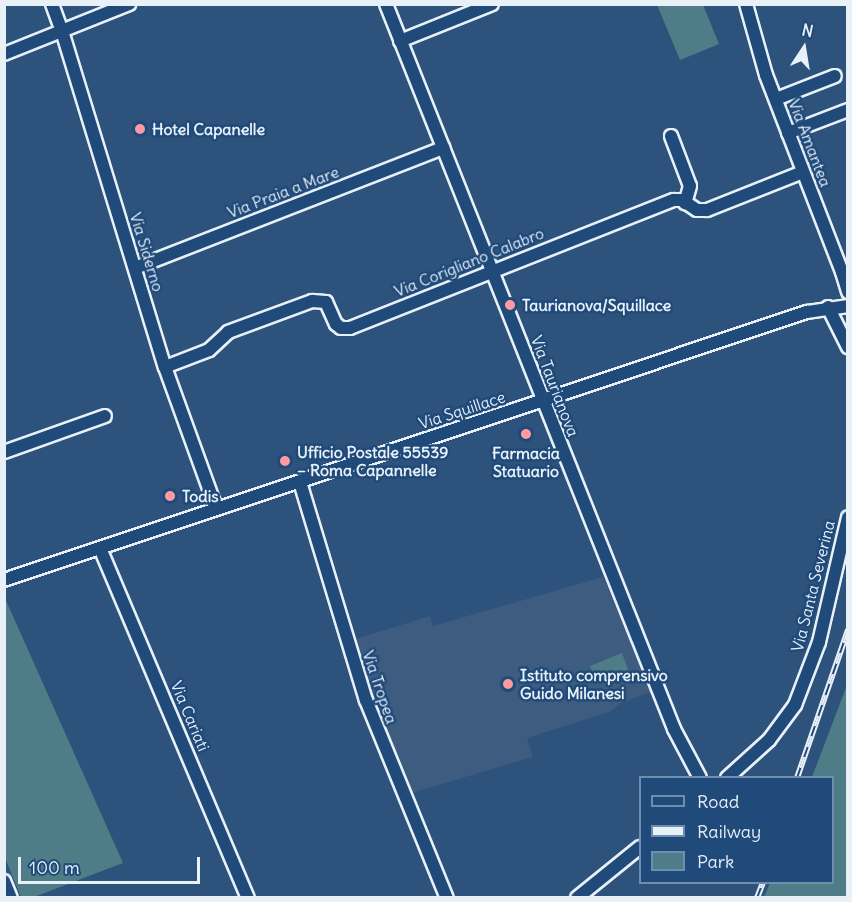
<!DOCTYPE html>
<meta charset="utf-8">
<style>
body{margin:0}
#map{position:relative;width:852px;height:902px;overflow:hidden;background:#2d527c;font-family:Delius,sans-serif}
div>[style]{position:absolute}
.built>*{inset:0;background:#3e5c7f}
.green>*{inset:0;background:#4e7d87}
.roads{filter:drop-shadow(2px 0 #e8f1f8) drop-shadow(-2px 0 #e8f1f8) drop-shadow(0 2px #e8f1f8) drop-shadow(0 -2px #e8f1f8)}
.street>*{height:12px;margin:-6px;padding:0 6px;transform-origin:6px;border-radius:6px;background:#1f4a7a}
.rail>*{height:6px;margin-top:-3px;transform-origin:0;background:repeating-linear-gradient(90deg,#1f4a7a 0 11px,#e8f1f8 0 22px);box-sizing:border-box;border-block:2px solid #e8f1f8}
.dots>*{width:16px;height:16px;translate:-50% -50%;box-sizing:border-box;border:3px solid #1f4a7a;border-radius:50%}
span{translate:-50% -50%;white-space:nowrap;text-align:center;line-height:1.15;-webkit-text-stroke:5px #1f4a7a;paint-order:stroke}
.poi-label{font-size:16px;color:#e8f1f8;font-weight:700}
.left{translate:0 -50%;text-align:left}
.street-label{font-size:16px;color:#e8f1f8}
.frame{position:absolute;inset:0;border:6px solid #e8f1f8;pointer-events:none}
.legend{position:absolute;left:639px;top:776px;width:195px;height:108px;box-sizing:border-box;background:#1f4a7a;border:2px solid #6f8dac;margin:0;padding:8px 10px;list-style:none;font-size:18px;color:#e8f1f8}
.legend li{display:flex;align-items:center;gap:12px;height:30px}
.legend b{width:30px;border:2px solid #6f8dac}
.north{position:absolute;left:774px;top:18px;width:60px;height:60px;-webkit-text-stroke:4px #1f4a7a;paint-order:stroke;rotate:12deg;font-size:16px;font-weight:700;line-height:24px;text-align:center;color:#e8f1f8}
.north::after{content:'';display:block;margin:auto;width:21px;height:27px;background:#e8f1f8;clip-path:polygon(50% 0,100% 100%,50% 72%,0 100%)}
.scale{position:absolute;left:18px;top:857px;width:182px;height:27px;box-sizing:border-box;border:3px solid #e8f1f8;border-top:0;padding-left:8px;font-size:18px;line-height:21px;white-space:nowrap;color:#e8f1f8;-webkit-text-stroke:4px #1f4a7a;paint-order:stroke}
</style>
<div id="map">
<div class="built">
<i style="clip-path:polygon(603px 577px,655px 696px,648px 693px,623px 702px,609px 712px,527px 738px,533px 757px,408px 794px,376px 714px,378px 705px,371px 701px,356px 639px,430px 616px,433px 626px)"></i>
</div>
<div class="green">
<i style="clip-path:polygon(657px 5px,703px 5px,719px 44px,680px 60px)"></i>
<i style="clip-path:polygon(4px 596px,123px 863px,34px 897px,21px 897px,5px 858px)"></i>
<i style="clip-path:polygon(622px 653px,629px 672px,597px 684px,590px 666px)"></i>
<i style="clip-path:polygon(847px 685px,847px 897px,764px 897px,770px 883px,832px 882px,832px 778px,812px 777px)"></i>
</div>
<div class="roads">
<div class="street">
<i style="left:52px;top:4px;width:29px;rotate:70deg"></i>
<i style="left:62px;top:31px;width:351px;rotate:73deg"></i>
<i style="left:165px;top:367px;width:150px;rotate:70.1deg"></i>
<i style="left:386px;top:4px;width:780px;rotate:68.33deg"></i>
<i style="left:674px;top:729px;width:55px;rotate:62deg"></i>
<i style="left:746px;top:4px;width:74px;rotate:74.3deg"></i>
<i style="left:766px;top:75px;width:211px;rotate:68.9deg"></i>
<i style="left:842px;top:272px;width:21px;rotate:73deg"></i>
<i style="left:400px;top:41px;width:99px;rotate:-21.9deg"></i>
<i style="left:4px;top:54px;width:135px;rotate:-21.8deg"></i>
<i style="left:776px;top:99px;width:63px;rotate:-21.3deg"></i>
<i style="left:788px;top:133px;width:64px;rotate:-21deg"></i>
<i style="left:671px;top:136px;width:53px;rotate:69.2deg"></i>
<i style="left:690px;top:186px;width:18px;rotate:106deg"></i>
<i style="left:135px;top:268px;width:331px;rotate:-21.3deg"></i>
<i style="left:828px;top:307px;width:45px;rotate:63.4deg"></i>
<i style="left:165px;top:367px;width:47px;rotate:-21.1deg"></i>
<i style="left:209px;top:350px;width:26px;rotate:-43deg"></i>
<i style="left:228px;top:332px;width:90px;rotate:-20.3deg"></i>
<i style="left:312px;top:301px;width:14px;rotate:4deg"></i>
<i style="left:326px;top:302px;width:24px;rotate:66deg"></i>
<i style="left:336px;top:324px;width:6px;rotate:39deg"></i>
<i style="left:341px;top:328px;width:9px"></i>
<i style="left:350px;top:328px;width:348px;rotate:-21.6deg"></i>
<i style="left:674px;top:200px;width:8px"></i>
<i style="left:682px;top:200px;width:18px;rotate:34deg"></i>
<i style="left:697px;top:210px;width:10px"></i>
<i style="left:707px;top:210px;width:103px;rotate:-21.6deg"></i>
<i style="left:4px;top:452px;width:107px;rotate:-19.6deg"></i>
<i style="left:300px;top:482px;width:228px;rotate:73.2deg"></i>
<i style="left:366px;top:700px;width:214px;rotate:67.8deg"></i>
<i style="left:100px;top:548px;width:380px;rotate:67.1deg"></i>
<i style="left:4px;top:580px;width:847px;rotate:-18.46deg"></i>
<i style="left:807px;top:312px;width:41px;rotate:-8.3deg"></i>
<i style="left:727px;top:778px;width:57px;rotate:-42.1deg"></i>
<i style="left:769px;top:740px;width:44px;rotate:-53.4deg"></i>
<i style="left:795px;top:705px;width:67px;rotate:-69.1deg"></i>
<i style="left:819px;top:642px;width:128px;rotate:-76.9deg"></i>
<i style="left:4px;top:881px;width:18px;rotate:68deg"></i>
<i style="left:577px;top:898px;width:81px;rotate:-39deg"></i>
</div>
</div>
<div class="rail">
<i style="left:797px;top:778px;width:157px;rotate:-71deg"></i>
<i style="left:757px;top:898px;width:17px;rotate:-69deg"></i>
</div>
<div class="dots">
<i style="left:140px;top:129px;background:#ff9aa2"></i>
<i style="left:510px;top:305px;background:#ff9aa2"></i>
<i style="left:526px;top:434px;background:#ff9aa2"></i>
<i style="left:285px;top:461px;background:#ff9aa2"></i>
<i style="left:170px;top:496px;background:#ff9aa2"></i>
<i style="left:508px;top:684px;background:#ff9aa2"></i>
</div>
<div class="poi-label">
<span class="left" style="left:152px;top:129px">Hotel Capanelle</span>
<span class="left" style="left:522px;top:305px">Taurianova/Squillace</span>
<span class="left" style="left:297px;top:461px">Ufficio Postale 55539<br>– Roma Capannelle</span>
<span style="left:526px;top:462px">Farmacia<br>Statuario</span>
<span class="left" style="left:182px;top:496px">Todis</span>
<span class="left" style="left:520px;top:684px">Istituto comprensivo<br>Guido Milanesi</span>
</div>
<div class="street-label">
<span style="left:810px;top:143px;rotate:69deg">Via Amantea</span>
<span style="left:283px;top:192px;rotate:-21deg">Via Praia a Mare</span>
<span style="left:147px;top:252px;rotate:73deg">Via Siderno</span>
<span style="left:469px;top:262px;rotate:-22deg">Via Corigliano Calabro</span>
<span style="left:555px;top:386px;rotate:69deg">Via Taurianova</span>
<span style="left:462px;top:410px;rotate:-18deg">Via Squillace</span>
<span style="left:813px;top:586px;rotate:-76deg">Via Santa Severina</span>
<span style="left:380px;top:687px;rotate:71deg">Via Tropea</span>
<span style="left:190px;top:716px;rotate:67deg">Via Cariati</span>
</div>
<div class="frame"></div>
<ul class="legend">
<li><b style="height:8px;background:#1f4a7a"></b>Road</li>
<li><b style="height:8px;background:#e8f1f8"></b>Railway</li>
<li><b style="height:16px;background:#4e7d87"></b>Park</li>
</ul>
<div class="north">N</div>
<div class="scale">100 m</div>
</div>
